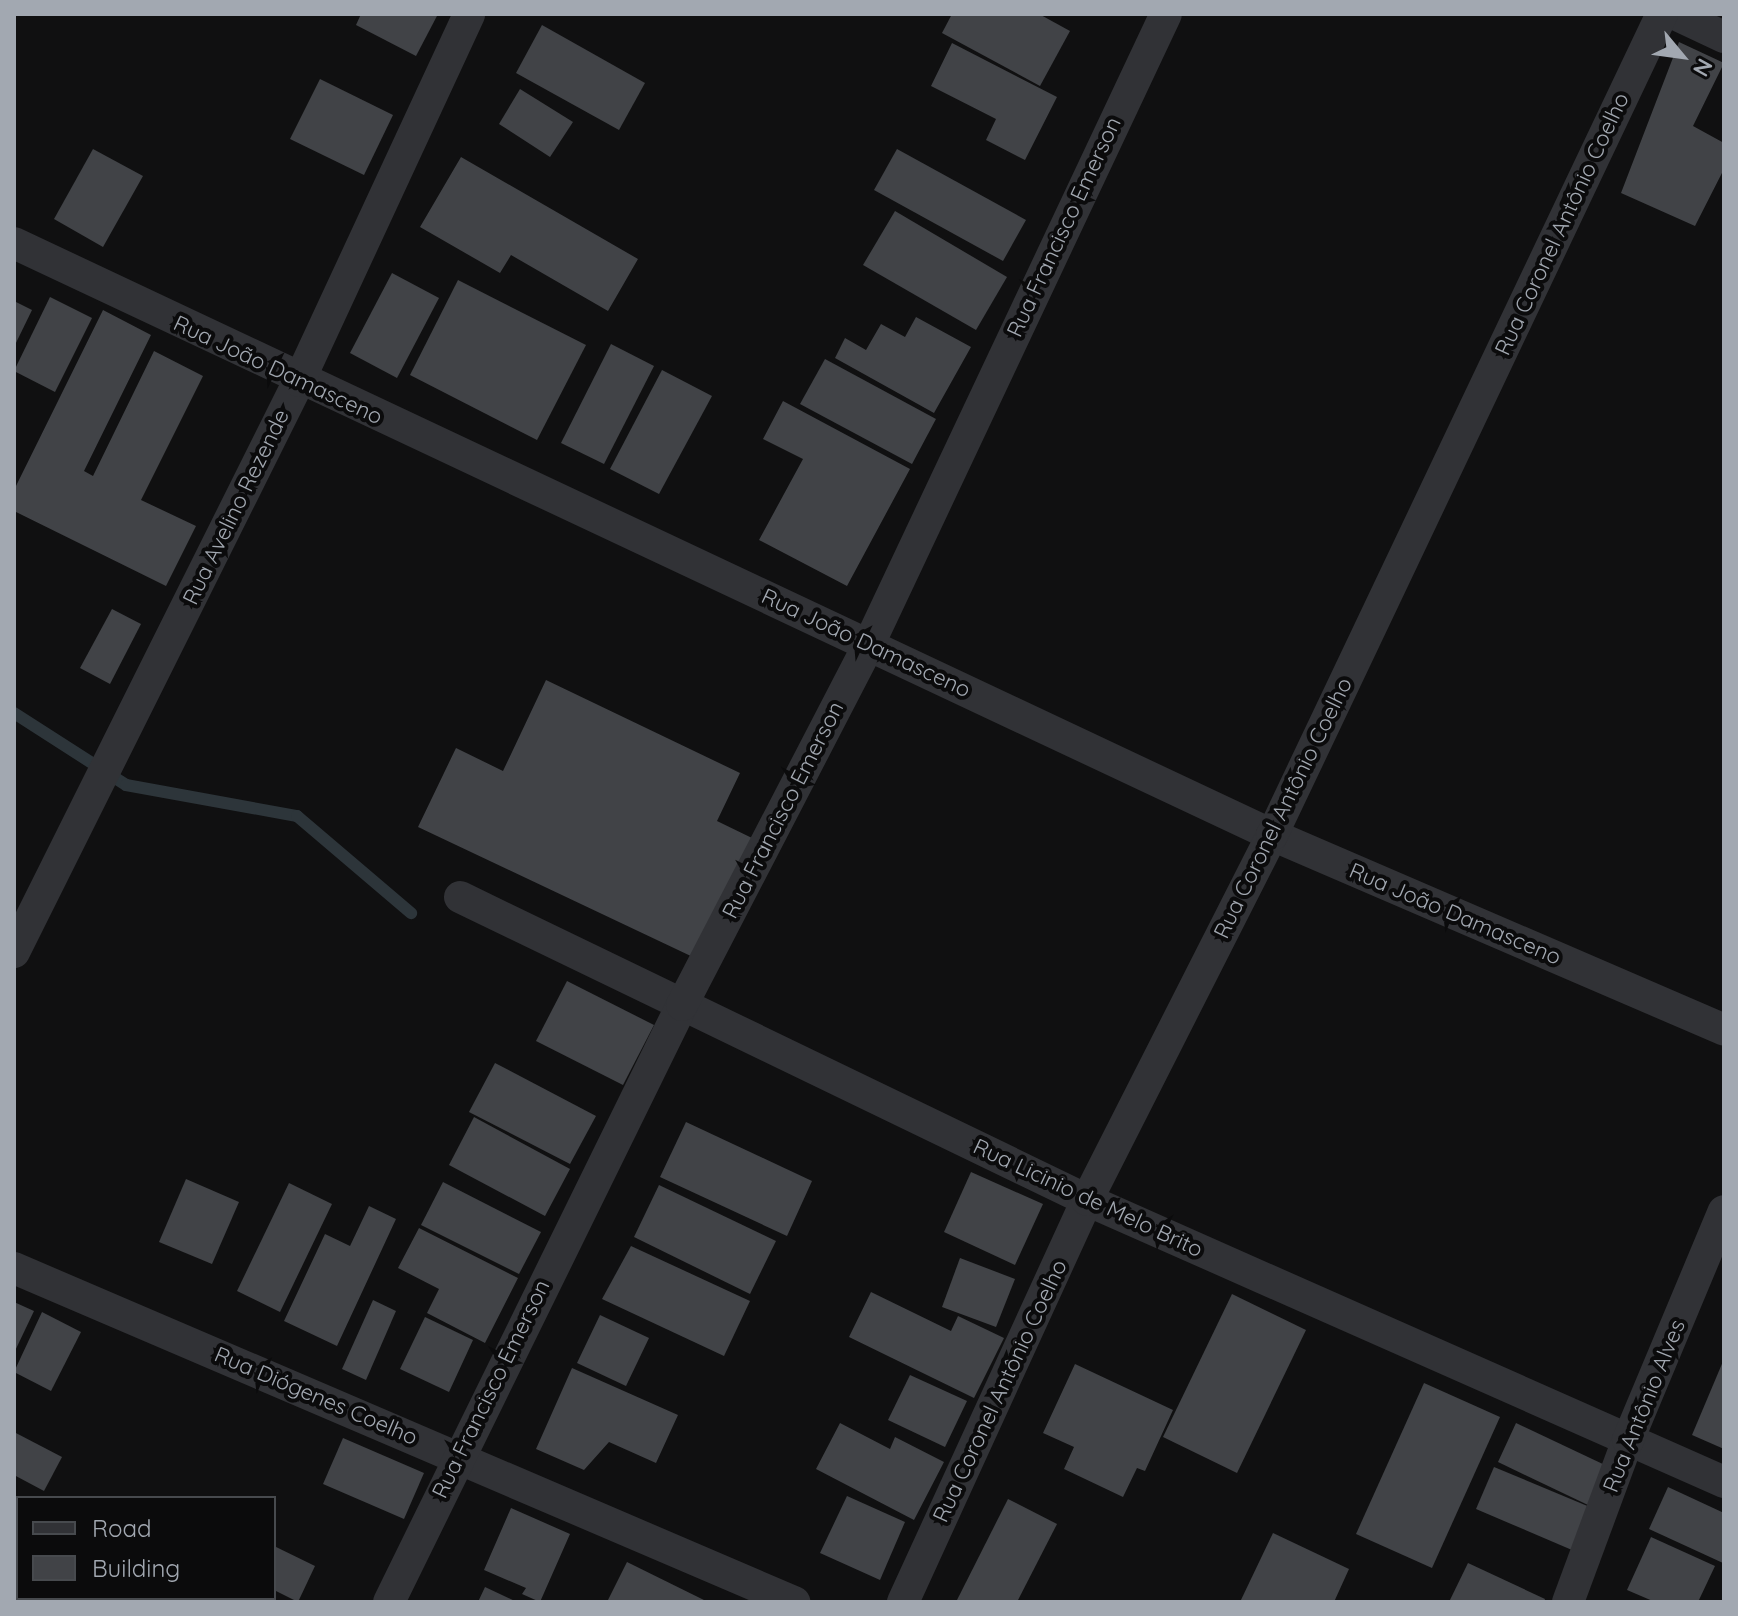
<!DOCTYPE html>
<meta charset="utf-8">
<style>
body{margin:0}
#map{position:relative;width:1738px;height:1616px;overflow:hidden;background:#101011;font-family:Quicksand,sans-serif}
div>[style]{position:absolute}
.stream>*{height:12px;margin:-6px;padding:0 6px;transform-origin:6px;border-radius:6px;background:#2d353a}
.building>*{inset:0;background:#414347}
.street>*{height:32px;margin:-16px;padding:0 16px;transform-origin:16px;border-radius:16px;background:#313236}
span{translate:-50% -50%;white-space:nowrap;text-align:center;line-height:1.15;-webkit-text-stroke:8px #0b0b0c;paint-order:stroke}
.street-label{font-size:22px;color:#a2a8b1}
.frame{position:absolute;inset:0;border:16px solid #a2a8b1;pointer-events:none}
.legend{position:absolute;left:16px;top:1496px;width:260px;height:104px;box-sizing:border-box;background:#0b0b0c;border:2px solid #474a4e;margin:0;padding:10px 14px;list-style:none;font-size:24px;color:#a2a8b1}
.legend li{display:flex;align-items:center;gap:16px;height:40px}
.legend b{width:40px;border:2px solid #474a4e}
.north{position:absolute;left:1642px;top:16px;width:80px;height:80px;-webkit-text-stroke:6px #0b0b0c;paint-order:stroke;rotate:119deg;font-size:22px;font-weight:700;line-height:32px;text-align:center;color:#a2a8b1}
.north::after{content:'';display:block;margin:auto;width:28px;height:36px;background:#a2a8b1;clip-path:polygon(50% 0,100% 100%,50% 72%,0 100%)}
</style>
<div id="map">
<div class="stream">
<i style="left:14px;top:713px;width:133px;rotate:32.7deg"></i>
<i style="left:126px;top:785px;width:174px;rotate:10.3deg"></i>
<i style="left:297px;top:816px;width:150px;rotate:40.4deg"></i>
</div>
<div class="building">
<i style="clip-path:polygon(361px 14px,438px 14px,416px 56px,356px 25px)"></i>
<i style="clip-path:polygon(952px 14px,1039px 14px,1070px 31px,1040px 86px,942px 33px)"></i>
<i style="clip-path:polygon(542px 25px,645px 83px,619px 130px,516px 73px)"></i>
<i style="clip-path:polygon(1679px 42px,1724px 63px,1693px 126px,1724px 143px,1724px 169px,1695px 226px,1621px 193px)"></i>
<i style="clip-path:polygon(952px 43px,1057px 97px,1025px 160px,986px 140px,996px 119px,931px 86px)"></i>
<i style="clip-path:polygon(320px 79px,393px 115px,364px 175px,290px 139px)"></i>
<i style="clip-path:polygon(520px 89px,573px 122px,550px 157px,499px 124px)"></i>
<i style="clip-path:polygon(93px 149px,143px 176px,103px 247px,54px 219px)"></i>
<i style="clip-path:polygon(897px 149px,1026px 220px,1003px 261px,874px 190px)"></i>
<i style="clip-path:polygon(461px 157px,638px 259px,608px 311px,511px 255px,500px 273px,420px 227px)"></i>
<i style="clip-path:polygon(895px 211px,1007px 277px,976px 330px,863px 265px)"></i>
<i style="clip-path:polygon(392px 273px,439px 298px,397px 378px,350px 353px)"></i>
<i style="clip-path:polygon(458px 280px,586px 345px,537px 440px,410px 375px)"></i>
<i style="clip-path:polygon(50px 297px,92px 318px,55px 392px,14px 371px)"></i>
<i style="clip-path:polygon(14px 301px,32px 310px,14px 347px)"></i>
<i style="clip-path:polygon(103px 310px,151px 335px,84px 471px,93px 476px,154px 351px,203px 376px,141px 500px,196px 526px,166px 586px,14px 511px,14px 490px)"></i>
<i style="clip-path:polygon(916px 317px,971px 347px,934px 413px,835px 358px,845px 338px,866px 350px,881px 324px,905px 337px)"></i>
<i style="clip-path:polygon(611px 344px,654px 366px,604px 464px,561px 443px)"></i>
<i style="clip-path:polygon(825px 359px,936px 419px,912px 464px,800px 404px)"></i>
<i style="clip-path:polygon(662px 370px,712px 396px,659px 494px,610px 469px)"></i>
<i style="clip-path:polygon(783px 401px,910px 469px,847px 586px,759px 540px,803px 459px,763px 439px)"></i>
<i style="clip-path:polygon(112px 609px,141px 624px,110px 684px,80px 668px)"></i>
<i style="clip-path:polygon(546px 680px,740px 773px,717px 821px,752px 838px,695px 958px,418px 827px,456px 748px,503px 771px)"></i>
<i style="clip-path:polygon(567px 981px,654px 1025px,623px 1085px,536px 1041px)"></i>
<i style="clip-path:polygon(495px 1063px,596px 1116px,570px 1164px,469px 1112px)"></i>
<i style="clip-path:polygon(474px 1117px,570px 1169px,545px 1216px,449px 1165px)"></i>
<i style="clip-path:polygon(686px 1122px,812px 1181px,787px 1236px,660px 1177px)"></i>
<i style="clip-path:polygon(971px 1172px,1043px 1204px,1015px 1265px,944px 1232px)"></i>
<i style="clip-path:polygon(186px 1179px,239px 1202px,212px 1264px,159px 1242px)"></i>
<i style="clip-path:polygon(443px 1182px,541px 1232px,519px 1274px,421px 1225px)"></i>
<i style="clip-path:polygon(289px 1183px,332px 1204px,280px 1312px,237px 1291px)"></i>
<i style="clip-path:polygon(659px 1185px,776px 1241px,750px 1294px,634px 1237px)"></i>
<i style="clip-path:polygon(369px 1206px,396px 1219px,337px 1346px,284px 1321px,325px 1234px,350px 1246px)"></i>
<i style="clip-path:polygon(419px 1228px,518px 1278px,485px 1343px,427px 1313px,439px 1289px,398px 1268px)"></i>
<i style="clip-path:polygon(631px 1246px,750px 1301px,724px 1356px,602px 1299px)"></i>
<i style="clip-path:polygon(960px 1258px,1015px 1279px,996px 1327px,942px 1307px)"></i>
<i style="clip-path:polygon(871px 1292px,951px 1331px,958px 1316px,1004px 1338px,974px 1398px,849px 1337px)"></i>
<i style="clip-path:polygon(1232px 1294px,1306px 1330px,1237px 1473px,1163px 1437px)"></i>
<i style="clip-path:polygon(373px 1300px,396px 1311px,366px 1380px,342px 1369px)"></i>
<i style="clip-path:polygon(14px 1302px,34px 1311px,14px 1353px)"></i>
<i style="clip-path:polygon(42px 1312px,81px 1332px,51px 1391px,14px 1372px)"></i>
<i style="clip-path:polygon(600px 1315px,649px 1338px,626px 1386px,577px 1363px)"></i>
<i style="clip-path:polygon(425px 1317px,473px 1340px,449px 1392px,400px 1369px)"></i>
<i style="clip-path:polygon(1724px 1359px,1724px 1449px,1692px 1435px)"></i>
<i style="clip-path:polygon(1075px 1364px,1173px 1410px,1145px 1471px,1137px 1468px,1123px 1497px,1064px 1469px,1074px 1447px,1043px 1433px)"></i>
<i style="clip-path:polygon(572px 1368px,678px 1415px,656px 1463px,609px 1442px,584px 1470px,536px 1449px)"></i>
<i style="clip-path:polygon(910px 1375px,967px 1401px,945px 1447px,888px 1420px)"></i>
<i style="clip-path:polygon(1424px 1383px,1500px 1417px,1432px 1568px,1356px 1534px)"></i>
<i style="clip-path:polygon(840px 1423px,890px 1449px,895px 1437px,944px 1462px,914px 1520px,816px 1469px)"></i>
<i style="clip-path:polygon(1516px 1423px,1607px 1466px,1588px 1505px,1498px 1462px)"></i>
<i style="clip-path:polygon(14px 1432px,62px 1457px,44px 1491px,14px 1475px)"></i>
<i style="clip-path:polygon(343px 1438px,424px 1473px,404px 1519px,323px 1484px)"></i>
<i style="clip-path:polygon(1494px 1467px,1597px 1510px,1579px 1553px,1476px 1509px)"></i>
<i style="clip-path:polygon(1668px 1487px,1724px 1513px,1723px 1563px,1649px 1529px)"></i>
<i style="clip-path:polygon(847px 1496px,905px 1522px,880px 1580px,820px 1553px)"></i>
<i style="clip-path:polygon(1008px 1499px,1057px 1524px,1017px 1602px,956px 1602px)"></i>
<i style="clip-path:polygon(511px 1508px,570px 1534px,540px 1602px,522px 1594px,526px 1588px,484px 1570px)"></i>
<i style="clip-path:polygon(1273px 1533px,1349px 1569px,1334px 1602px,1240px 1602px)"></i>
<i style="clip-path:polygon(1651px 1537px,1715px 1566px,1698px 1602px,1655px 1602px,1627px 1590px)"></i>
<i style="clip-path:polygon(274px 1546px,315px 1566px,298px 1602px,274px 1590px)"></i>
<i style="clip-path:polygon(18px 1558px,18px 1598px,66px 1598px,64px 1602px,14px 1602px)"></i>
<i style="clip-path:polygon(627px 1562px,708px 1602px,607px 1602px)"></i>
<i style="clip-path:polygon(1468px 1563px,1545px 1599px,1544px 1602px,1449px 1602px)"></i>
<i style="clip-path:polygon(485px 1587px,517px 1602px,478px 1602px)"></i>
</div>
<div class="street">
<i style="left:1675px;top:14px;width:54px;rotate:25.1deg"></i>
<i style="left:14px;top:243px;width:1390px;rotate:25.2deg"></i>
<i style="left:1272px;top:835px;width:492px;rotate:23.3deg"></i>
<i style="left:460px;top:897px;width:696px;rotate:25.79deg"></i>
<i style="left:1087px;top:1200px;width:697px;rotate:23.88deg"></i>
<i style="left:14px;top:952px;width:638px;rotate:-63.48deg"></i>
<i style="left:299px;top:381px;width:404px;rotate:-65.1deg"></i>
<i style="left:14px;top:1268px;width:849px;rotate:23.18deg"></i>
<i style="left:389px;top:1602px;width:665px;rotate:-63.86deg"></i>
<i style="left:682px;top:1005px;width:407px;rotate:-62.6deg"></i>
<i style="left:869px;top:644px;width:696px;rotate:-64.76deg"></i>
<i style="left:903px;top:1602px;width:442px;rotate:-65.4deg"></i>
<i style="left:1087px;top:1200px;width:409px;rotate:-63.1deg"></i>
<i style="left:1272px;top:835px;width:909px;rotate:-64.59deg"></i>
<i style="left:1568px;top:1602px;width:173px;rotate:-69.7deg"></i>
<i style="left:1628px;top:1440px;width:248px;rotate:-67.3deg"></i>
</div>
<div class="street-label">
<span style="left:1562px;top:224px;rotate:-65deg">Rua Coronel Antônio Coelho</span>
<span style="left:1064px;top:227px;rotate:-65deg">Rua Francisco Emerson</span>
<span style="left:278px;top:370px;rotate:25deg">Rua João Damasceno</span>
<span style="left:236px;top:507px;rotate:-64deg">Rua Avelino Rezende</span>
<span style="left:866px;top:643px;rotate:25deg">Rua João Damasceno</span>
<span style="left:1283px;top:808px;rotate:-64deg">Rua Coronel Antônio Coelho</span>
<span style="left:783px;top:810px;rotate:-63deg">Rua Francisco Emerson</span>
<span style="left:1455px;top:914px;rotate:23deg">Rua João Damasceno</span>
<span style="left:1088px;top:1198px;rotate:25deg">Rua Licinio de Melo Brito</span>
<span style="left:491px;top:1389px;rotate:-64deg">Rua Francisco Emerson</span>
<span style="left:1000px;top:1391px;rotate:-65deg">Rua Coronel Antônio Coelho</span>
<span style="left:316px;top:1396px;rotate:23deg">Rua Diógenes Coelho</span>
<span style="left:1644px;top:1406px;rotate:-68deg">Rua Antônio Alves</span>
</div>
<div class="frame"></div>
<ul class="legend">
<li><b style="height:10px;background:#313236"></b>Road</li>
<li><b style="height:22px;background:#414347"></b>Building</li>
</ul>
<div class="north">N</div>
</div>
